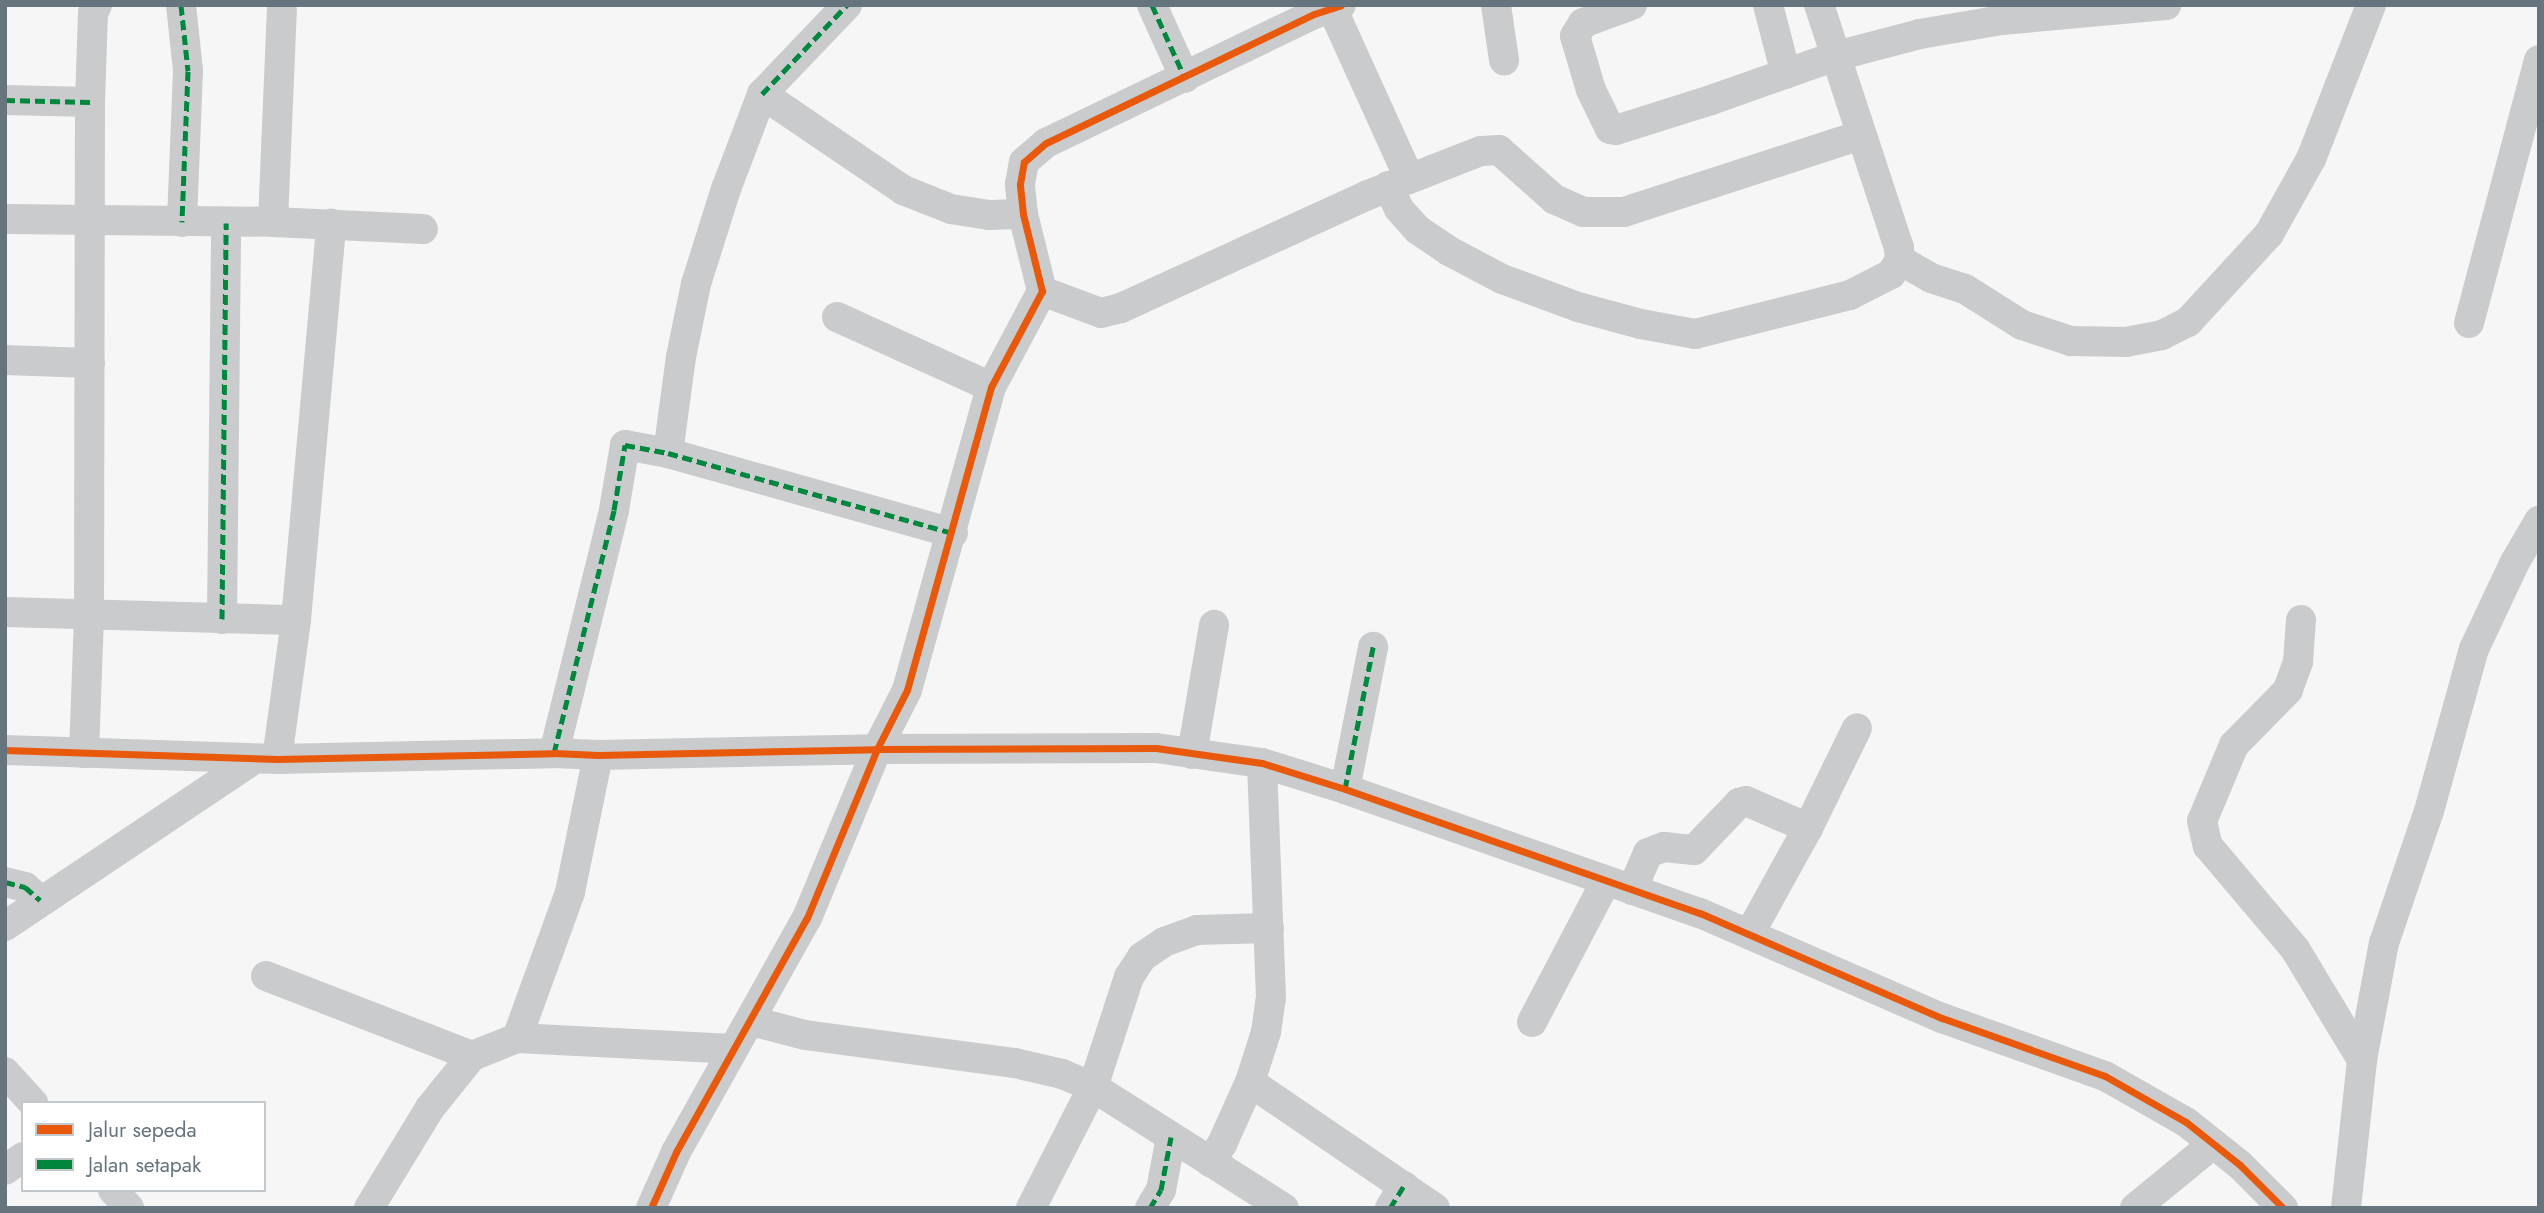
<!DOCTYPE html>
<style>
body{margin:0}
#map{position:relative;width:2544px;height:1213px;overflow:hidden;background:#f6f6f6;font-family:Jost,sans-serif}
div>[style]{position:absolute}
.minor>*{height:30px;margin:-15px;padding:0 15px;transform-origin:15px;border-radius:15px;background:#c9cbcc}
.quiet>*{height:5px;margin-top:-2.5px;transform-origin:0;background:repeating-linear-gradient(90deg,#00873e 0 10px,transparent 0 15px)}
.cycleway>*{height:7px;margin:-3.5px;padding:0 3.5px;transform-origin:3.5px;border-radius:3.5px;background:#e8590c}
span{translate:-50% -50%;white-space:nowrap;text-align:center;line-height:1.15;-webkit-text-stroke:7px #fff;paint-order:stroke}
.frame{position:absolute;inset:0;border:7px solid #66757d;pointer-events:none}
.legend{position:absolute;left:21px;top:1101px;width:245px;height:91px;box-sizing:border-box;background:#fff;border:2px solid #c2c8cb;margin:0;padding:9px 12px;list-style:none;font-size:21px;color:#66757d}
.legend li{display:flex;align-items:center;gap:14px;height:35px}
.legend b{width:35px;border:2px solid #c2c8cb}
</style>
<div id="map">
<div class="minor">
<i style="left:181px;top:5px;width:66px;rotate:83.9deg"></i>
<i style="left:188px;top:71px;width:151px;rotate:92.3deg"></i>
<i style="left:1152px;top:5px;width:80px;rotate:65.7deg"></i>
<i style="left:1496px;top:5px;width:56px;rotate:81.7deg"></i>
<i style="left:1632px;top:5px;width:52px;rotate:159.8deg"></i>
<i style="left:1583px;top:23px;width:15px;rotate:122deg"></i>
<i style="left:1575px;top:36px;width:56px;rotate:73.5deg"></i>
<i style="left:1591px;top:90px;width:43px;rotate:64deg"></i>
<i style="left:1610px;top:129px;width:6px;rotate:9deg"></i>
<i style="left:1616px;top:130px;width:100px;rotate:-17.5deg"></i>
<i style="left:1711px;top:100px;width:133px;rotate:-19.4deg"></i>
<i style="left:1836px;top:56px;width:87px;rotate:-14.7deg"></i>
<i style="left:1920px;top:34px;width:83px;rotate:-9.7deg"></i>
<i style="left:2002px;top:20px;width:165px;rotate:-5.2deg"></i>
<i style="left:1768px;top:5px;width:71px;rotate:75.4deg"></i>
<i style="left:1332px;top:8px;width:187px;rotate:65.6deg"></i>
<i style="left:762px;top:94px;width:171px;rotate:34.2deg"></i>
<i style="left:903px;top:190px;width:52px;rotate:21.6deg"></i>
<i style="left:951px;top:209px;width:39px;rotate:9deg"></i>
<i style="left:990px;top:215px;width:33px;rotate:-2deg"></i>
<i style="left:5px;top:100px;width:85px;rotate:1.3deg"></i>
<i style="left:1388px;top:186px;width:25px;rotate:64deg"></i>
<i style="left:1399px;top:209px;width:28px;rotate:48deg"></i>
<i style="left:1418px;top:230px;width:37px;rotate:34deg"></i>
<i style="left:1449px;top:251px;width:60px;rotate:27.8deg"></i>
<i style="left:1502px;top:279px;width:81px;rotate:20.2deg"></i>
<i style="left:1578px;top:307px;width:65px;rotate:15.1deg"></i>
<i style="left:1641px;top:324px;width:55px;rotate:10.5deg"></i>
<i style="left:1695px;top:334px;width:160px;rotate:-14.1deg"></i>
<i style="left:1850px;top:295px;width:46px;rotate:-27.1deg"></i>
<i style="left:1891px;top:274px;width:17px;rotate:-57deg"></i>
<i style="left:1900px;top:260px;width:12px;rotate:-95deg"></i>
<i style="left:1899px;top:248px;width:256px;rotate:-108.2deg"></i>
<i style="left:5px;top:219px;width:268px;rotate:0.6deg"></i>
<i style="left:273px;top:222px;width:150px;rotate:2.7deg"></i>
<i style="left:273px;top:222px;width:212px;rotate:-87.6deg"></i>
<i style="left:1900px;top:260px;width:36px;rotate:30deg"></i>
<i style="left:1931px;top:278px;width:36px;rotate:18deg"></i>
<i style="left:1965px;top:289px;width:67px;rotate:32.3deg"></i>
<i style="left:2022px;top:325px;width:52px;rotate:18.1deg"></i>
<i style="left:2071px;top:341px;width:55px;rotate:1deg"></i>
<i style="left:2126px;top:342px;width:37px;rotate:-11deg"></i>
<i style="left:2162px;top:335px;width:29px;rotate:-27deg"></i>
<i style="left:2188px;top:322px;width:120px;rotate:-47.4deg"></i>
<i style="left:2269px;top:234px;width:86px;rotate:-60.8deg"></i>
<i style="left:2311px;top:159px;width:165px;rotate:-68.7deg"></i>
<i style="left:1042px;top:291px;width:63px;rotate:20.4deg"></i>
<i style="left:1101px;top:313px;width:21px;rotate:-14deg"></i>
<i style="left:1121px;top:308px;width:272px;rotate:-24.6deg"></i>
<i style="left:1368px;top:195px;width:121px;rotate:-21.3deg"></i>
<i style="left:1481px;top:151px;width:18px;rotate:-3deg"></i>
<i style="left:1499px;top:150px;width:74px;rotate:41.7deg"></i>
<i style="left:1554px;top:199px;width:32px;rotate:24deg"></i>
<i style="left:1583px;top:212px;width:41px"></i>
<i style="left:1624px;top:212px;width:249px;rotate:-18deg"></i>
<i style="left:837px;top:317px;width:169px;rotate:24.4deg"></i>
<i style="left:2469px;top:323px;width:272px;rotate:-75.1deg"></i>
<i style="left:5px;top:360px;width:85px;rotate:2deg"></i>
<i style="left:668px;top:453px;width:97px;rotate:-82.3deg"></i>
<i style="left:681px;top:357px;width:75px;rotate:-78.4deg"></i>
<i style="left:696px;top:284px;width:100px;rotate:-72.5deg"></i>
<i style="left:726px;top:189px;width:102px;rotate:-69.2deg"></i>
<i style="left:762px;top:94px;width:123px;rotate:-46.3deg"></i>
<i style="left:5px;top:612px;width:291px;rotate:1.6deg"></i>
<i style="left:222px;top:619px;width:396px;rotate:-89.4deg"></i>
<i style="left:2301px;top:620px;width:42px;rotate:94.1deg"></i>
<i style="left:2298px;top:662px;width:30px;rotate:110deg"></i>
<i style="left:2288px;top:690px;width:77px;rotate:134.5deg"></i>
<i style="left:2234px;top:745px;width:82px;rotate:112.8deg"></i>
<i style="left:2202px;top:821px;width:26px;rotate:77deg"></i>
<i style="left:2208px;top:846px;width:135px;rotate:49.8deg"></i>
<i style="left:2295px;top:949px;width:130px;rotate:58.9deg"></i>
<i style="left:5px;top:750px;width:272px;rotate:1.9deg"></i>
<i style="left:277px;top:759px;width:277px;rotate:-1.2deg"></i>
<i style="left:554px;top:753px;width:44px;rotate:2.6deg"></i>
<i style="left:598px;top:755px;width:279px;rotate:-1.2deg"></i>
<i style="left:877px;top:749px;width:279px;rotate:-0.2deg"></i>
<i style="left:1156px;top:748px;width:107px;rotate:8.1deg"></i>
<i style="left:1262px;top:763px;width:87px;rotate:17.4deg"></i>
<i style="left:1345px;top:789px;width:376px;rotate:19.3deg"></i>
<i style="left:1700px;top:913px;width:264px;rotate:23.5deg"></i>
<i style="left:1942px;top:1018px;width:173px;rotate:19.6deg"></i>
<i style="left:2105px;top:1076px;width:93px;rotate:29.6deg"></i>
<i style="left:2186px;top:1122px;width:69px;rotate:38.5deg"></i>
<i style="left:2240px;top:1165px;width:61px;rotate:45deg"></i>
<i style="left:84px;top:753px;width:139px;rotate:-87.9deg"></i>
<i style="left:89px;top:614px;width:512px;rotate:-89.89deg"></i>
<i style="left:90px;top:102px;width:89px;rotate:-88.1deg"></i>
<i style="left:93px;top:13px;width:9px;rotate:-63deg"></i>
<i style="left:554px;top:753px;width:250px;rotate:-76.1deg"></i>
<i style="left:614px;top:510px;width:66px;rotate:-80.4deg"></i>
<i style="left:625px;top:445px;width:44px;rotate:10.5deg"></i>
<i style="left:668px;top:453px;width:296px;rotate:15.7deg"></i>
<i style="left:1192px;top:754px;width:131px;rotate:-80.3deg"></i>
<i style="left:277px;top:759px;width:140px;rotate:-82.2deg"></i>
<i style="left:296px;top:620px;width:398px;rotate:-84.9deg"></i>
<i style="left:1345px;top:789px;width:145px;rotate:-78.8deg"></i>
<i style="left:5px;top:882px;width:21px;rotate:14deg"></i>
<i style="left:25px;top:887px;width:20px;rotate:41deg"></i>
<i style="left:1632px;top:890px;width:40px;rotate:-66.6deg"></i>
<i style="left:1648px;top:853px;width:17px;rotate:-21deg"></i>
<i style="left:1664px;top:847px;width:30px;rotate:6deg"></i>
<i style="left:1694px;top:850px;width:65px;rotate:-46.2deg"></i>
<i style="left:1739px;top:803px;width:7px;rotate:-16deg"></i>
<i style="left:1746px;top:801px;width:68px;rotate:23.5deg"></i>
<i style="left:5px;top:926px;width:300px;rotate:-33.8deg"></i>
<i style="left:1750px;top:933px;width:120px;rotate:-61.1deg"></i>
<i style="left:1808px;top:828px;width:111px;rotate:-63.9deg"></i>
<i style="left:266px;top:976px;width:221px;rotate:21.2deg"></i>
<i style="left:751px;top:1021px;width:56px;rotate:14.5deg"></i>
<i style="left:805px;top:1035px;width:212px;rotate:7.6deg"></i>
<i style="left:1015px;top:1063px;width:48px;rotate:13.2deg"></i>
<i style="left:1062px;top:1074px;width:34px;rotate:23deg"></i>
<i style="left:1093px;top:1087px;width:226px;rotate:32.4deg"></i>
<i style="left:1532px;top:1022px;width:159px;rotate:-62.3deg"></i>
<i style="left:517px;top:1038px;width:155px;rotate:-70deg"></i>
<i style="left:570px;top:892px;width:140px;rotate:-78.4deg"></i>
<i style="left:5px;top:1072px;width:42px;rotate:47.9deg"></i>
<i style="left:1250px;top:1082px;width:224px;rotate:34.3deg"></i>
<i style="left:1210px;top:1162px;width:22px;rotate:-56deg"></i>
<i style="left:1222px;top:1144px;width:68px;rotate:-65.7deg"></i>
<i style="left:1250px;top:1082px;width:52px;rotate:-72.3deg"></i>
<i style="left:1266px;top:1032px;width:34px;rotate:-82deg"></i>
<i style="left:1271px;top:998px;width:235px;rotate:-92.2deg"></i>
<i style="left:5px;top:1170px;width:22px;rotate:-36deg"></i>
<i style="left:113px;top:1190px;width:24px;rotate:48deg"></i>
<i style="left:369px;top:1208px;width:117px;rotate:-58.6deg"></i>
<i style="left:430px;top:1108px;width:67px;rotate:-51.1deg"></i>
<i style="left:472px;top:1056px;width:48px;rotate:-21.8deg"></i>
<i style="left:517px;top:1038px;width:215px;rotate:2.9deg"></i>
<i style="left:651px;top:1208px;width:61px;rotate:-65.9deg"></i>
<i style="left:676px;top:1152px;width:268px;rotate:-60.8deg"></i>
<i style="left:807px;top:918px;width:183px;rotate:-67.5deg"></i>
<i style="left:877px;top:749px;width:66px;rotate:-63deg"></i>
<i style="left:907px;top:690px;width:314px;rotate:-74.5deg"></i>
<i style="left:991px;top:387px;width:109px;rotate:-62deg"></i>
<i style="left:1042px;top:291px;width:79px;rotate:-103.9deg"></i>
<i style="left:1023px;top:214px;width:30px;rotate:-96deg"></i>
<i style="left:1020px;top:184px;width:22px;rotate:-80deg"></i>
<i style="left:1024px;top:162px;width:29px;rotate:-41deg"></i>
<i style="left:1046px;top:143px;width:297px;rotate:-25.7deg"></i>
<i style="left:1314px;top:14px;width:28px;rotate:-18deg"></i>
<i style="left:1031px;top:1208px;width:136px;rotate:-62.9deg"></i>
<i style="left:1093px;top:1087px;width:116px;rotate:-71.9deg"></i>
<i style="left:1129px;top:977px;width:24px;rotate:-57deg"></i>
<i style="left:1142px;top:957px;width:27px;rotate:-34deg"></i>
<i style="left:1164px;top:942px;width:35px;rotate:-20deg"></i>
<i style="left:1197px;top:930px;width:72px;rotate:-1.6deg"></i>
<i style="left:1150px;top:1208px;width:21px;rotate:-59deg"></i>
<i style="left:1161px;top:1190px;width:54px;rotate:-79.3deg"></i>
<i style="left:1390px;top:1208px;width:26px;rotate:-58deg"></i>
<i style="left:2135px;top:1208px;width:101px;rotate:-39.4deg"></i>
<i style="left:2346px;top:1208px;width:149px;rotate:-83.8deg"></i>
<i style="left:2362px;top:1060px;width:119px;rotate:-79.4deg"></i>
<i style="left:2384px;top:943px;width:139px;rotate:-71.2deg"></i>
<i style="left:2429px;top:811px;width:168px;rotate:-74.5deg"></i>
<i style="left:2474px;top:649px;width:96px;rotate:-64.8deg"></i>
<i style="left:2515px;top:562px;width:48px;rotate:-59.7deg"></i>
</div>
<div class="quiet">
<i style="left:181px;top:5px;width:66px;rotate:83.9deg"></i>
<i style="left:188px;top:71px;width:151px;rotate:92.3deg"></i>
<i style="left:1152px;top:5px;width:80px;rotate:65.7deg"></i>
<i style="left:762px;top:94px;width:123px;rotate:-46.3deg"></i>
<i style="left:5px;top:100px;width:85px;rotate:1.3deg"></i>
<i style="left:222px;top:619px;width:396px;rotate:-89.4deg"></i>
<i style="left:554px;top:753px;width:250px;rotate:-76.1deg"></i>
<i style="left:614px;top:510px;width:66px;rotate:-80.4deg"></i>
<i style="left:625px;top:445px;width:44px;rotate:10.5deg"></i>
<i style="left:668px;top:453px;width:296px;rotate:15.7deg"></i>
<i style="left:1345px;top:789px;width:145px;rotate:-78.8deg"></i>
<i style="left:5px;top:882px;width:21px;rotate:14deg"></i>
<i style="left:25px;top:887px;width:20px;rotate:41deg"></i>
<i style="left:1150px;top:1208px;width:21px;rotate:-59deg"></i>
<i style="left:1161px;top:1190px;width:54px;rotate:-79.3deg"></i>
<i style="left:1390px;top:1208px;width:26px;rotate:-58deg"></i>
</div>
<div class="cycleway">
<i style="left:5px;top:750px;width:272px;rotate:1.9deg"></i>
<i style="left:277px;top:759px;width:277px;rotate:-1.2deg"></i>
<i style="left:554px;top:753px;width:44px;rotate:2.6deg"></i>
<i style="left:598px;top:755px;width:279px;rotate:-1.2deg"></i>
<i style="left:877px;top:749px;width:279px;rotate:-0.2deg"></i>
<i style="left:1156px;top:748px;width:107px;rotate:8.1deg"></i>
<i style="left:1262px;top:763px;width:87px;rotate:17.4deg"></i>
<i style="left:1345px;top:789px;width:376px;rotate:19.3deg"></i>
<i style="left:1700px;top:913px;width:264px;rotate:23.5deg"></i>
<i style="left:1942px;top:1018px;width:173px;rotate:19.6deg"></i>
<i style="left:2105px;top:1076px;width:93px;rotate:29.6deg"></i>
<i style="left:2186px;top:1122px;width:69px;rotate:38.5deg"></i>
<i style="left:2240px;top:1165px;width:61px;rotate:45deg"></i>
<i style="left:651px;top:1208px;width:61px;rotate:-65.9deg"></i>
<i style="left:676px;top:1152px;width:268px;rotate:-60.8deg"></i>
<i style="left:807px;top:918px;width:183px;rotate:-67.5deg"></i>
<i style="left:877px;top:749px;width:66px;rotate:-63deg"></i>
<i style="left:907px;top:690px;width:314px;rotate:-74.5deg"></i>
<i style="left:991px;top:387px;width:109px;rotate:-62deg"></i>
<i style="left:1042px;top:291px;width:79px;rotate:-103.9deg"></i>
<i style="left:1023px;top:214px;width:30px;rotate:-96deg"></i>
<i style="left:1020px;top:184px;width:22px;rotate:-80deg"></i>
<i style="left:1024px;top:162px;width:29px;rotate:-41deg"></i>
<i style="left:1046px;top:143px;width:297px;rotate:-25.7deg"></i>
<i style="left:1314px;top:14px;width:28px;rotate:-18deg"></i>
</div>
<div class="frame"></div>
<ul class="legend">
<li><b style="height:9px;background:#e8590c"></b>Jalur sepeda</li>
<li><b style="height:9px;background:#00873e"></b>Jalan setapak</li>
</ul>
</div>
